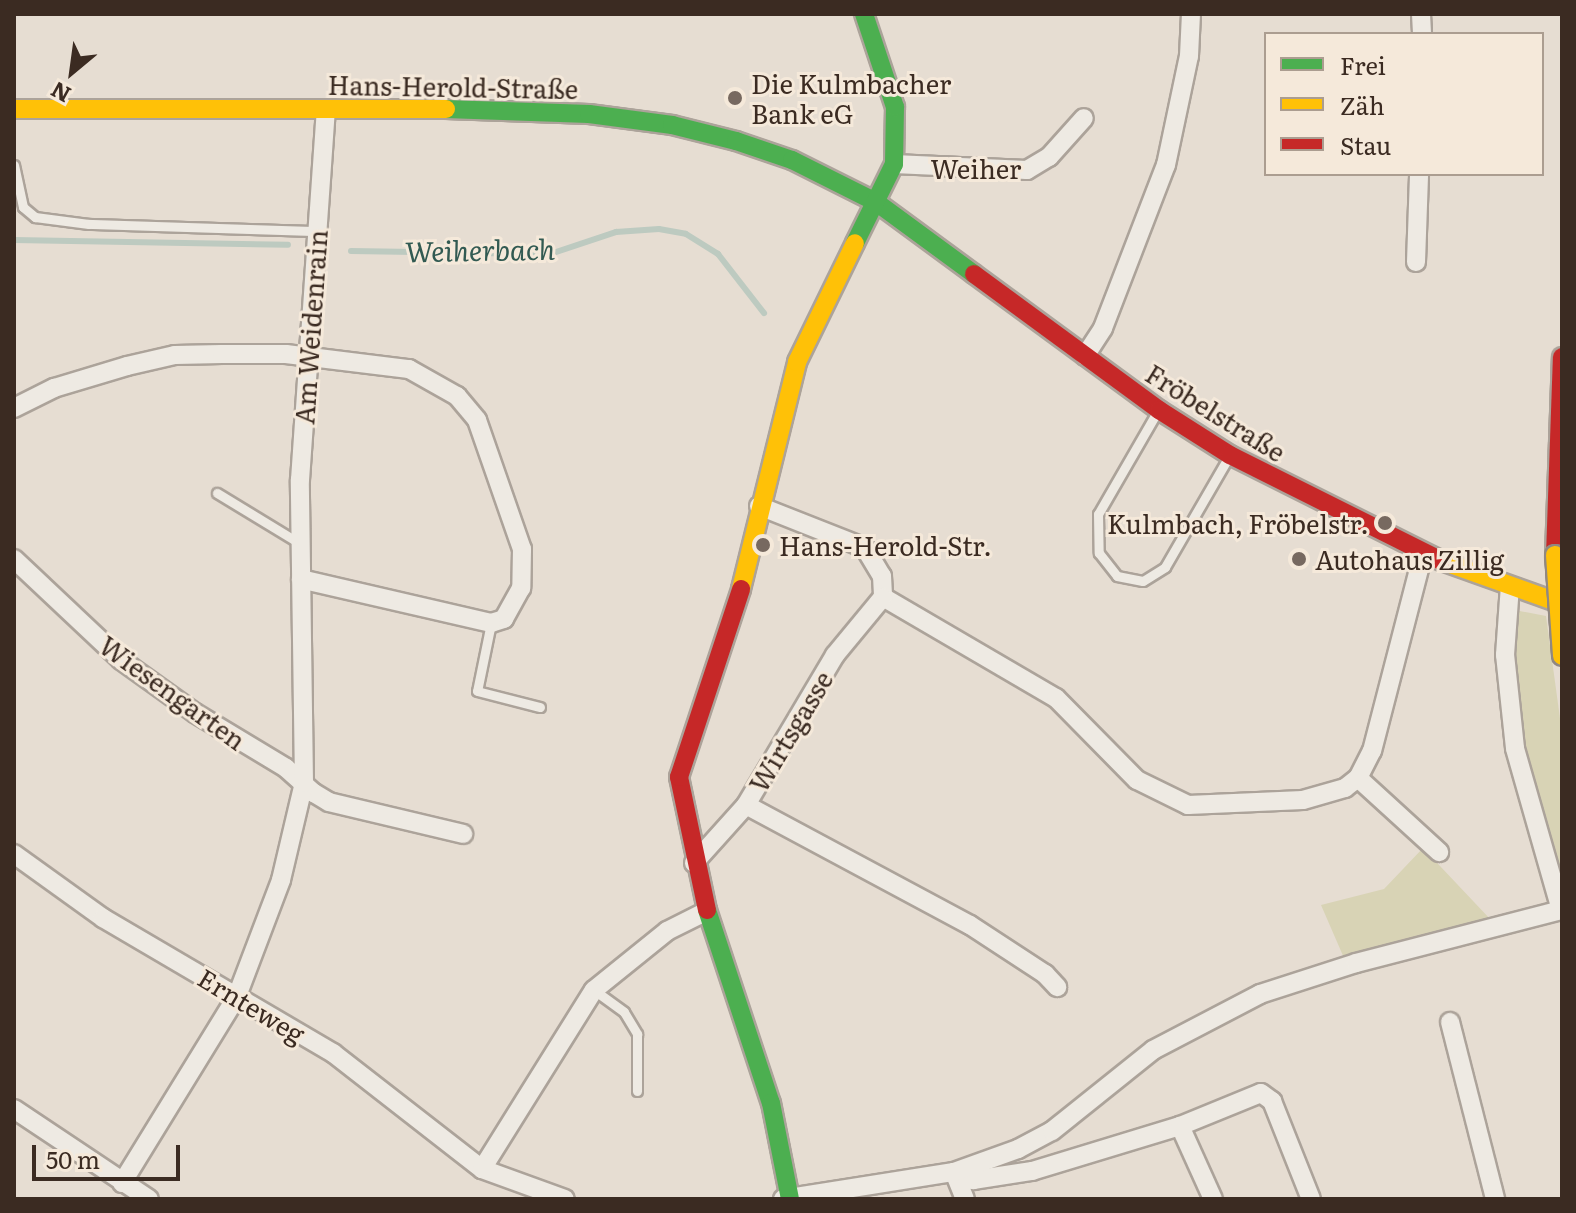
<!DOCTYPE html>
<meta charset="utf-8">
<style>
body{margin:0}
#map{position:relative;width:1576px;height:1213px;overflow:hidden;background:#e6ddd2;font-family:Literata,serif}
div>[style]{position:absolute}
.green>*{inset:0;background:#d8d3b5}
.stream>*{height:6px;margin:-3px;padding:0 3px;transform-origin:3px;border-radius:3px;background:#bdcac0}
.roads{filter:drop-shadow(2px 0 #aca39a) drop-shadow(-2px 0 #aca39a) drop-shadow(0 2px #aca39a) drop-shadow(0 -2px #aca39a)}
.lane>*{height:9px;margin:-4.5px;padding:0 4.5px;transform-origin:4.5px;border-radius:4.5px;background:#eeeae3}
.street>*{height:18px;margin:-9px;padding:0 9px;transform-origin:9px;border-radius:9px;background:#eeeae3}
.fast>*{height:18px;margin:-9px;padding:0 9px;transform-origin:9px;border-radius:9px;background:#4caf50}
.slow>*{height:18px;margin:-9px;padding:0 9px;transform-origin:9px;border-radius:9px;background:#ffc107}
.jam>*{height:18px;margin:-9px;padding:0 9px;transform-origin:9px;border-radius:9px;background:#c62828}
.bridges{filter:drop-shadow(2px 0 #918881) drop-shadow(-2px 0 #918881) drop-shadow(0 2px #918881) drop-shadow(0 -2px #918881)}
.slow-bridge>*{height:18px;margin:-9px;padding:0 9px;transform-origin:9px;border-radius:9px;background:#ffc107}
.dots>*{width:22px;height:22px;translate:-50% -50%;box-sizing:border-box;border:4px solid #f5e9da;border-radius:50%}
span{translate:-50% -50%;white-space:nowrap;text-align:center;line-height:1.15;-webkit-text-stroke:6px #f5e9da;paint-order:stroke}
.poi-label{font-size:26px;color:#3b2b22}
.left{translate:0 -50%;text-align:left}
.right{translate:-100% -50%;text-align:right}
.street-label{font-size:26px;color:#3b2b22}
.water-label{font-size:28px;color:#325a52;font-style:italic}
.frame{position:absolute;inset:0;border:16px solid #3b2b22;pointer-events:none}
.legend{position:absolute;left:1264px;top:32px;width:280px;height:144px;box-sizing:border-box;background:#f5e9da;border:2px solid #ab9d90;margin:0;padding:10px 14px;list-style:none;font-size:24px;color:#3b2b22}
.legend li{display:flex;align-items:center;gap:16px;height:40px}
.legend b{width:40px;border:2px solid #ab9d90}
.north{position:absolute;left:32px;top:32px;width:80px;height:80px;-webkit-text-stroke:6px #f5e9da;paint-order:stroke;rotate:209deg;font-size:22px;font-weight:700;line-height:32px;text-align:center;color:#3b2b22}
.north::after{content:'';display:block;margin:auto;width:28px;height:36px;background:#3b2b22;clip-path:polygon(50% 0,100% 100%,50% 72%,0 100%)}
.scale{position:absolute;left:32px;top:1145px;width:148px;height:36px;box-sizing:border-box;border:4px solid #3b2b22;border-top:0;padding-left:10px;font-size:24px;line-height:28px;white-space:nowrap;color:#3b2b22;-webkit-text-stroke:6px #f5e9da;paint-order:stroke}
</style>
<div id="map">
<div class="green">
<i style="clip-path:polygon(1509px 609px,1546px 616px,1562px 733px,1562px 910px,1528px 803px)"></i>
<i style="clip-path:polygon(1423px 848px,1491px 920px,1344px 958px,1321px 905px,1384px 889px)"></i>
</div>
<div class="stream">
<i style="left:14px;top:240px;width:274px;rotate:1deg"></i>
<i style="left:351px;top:251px;width:199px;rotate:0.9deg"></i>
<i style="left:550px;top:254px;width:70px;rotate:-18.4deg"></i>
<i style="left:616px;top:232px;width:43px;rotate:-4deg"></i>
<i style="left:659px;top:229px;width:27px;rotate:10deg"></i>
<i style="left:686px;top:234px;width:38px;rotate:32deg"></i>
<i style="left:718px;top:254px;width:75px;rotate:52.1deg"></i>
</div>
<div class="roads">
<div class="lane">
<i style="left:14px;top:165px;width:43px;rotate:77.9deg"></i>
<i style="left:23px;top:207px;width:16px;rotate:40deg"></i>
<i style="left:35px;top:217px;width:54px;rotate:7.4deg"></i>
<i style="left:89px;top:224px;width:227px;rotate:1.8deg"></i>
<i style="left:1157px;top:412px;width:118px;rotate:120deg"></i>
<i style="left:1098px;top:514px;width:39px;rotate:89deg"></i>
<i style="left:1099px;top:553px;width:29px;rotate:52deg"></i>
<i style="left:1117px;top:576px;width:26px;rotate:11deg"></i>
<i style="left:1143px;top:581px;width:26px;rotate:-32deg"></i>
<i style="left:1165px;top:567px;width:126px;rotate:-60deg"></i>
<i style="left:217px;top:493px;width:98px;rotate:31.3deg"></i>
<i style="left:491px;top:623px;width:69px;rotate:101.6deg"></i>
<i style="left:477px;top:691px;width:65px;rotate:14.3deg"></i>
<i style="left:594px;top:990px;width:37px;rotate:36deg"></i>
<i style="left:624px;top:1012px;width:26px;rotate:59deg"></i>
<i style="left:637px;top:1034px;width:57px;rotate:90deg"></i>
</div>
<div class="street">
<i style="left:1421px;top:14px;width:20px;rotate:87deg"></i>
<i style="left:894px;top:164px;width:133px;rotate:2.6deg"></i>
<i style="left:1027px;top:170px;width:26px;rotate:-31deg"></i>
<i style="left:1049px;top:157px;width:52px;rotate:-48.1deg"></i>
<i style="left:1416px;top:262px;width:88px;rotate:-88deg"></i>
<i style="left:1085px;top:356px;width:33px;rotate:-57deg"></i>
<i style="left:1103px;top:328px;width:175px;rotate:-68.9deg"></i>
<i style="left:1166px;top:165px;width:111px;rotate:-78.1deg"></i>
<i style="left:1189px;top:56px;width:42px;rotate:-87.3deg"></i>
<i style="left:14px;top:408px;width:45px;rotate:-26.6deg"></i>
<i style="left:54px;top:388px;width:76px;rotate:-16.8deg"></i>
<i style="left:127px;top:366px;width:49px;rotate:-12.9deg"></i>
<i style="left:175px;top:355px;width:47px;rotate:-1.2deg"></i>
<i style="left:222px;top:354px;width:64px"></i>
<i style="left:286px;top:354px;width:124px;rotate:7deg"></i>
<i style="left:409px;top:369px;width:55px;rotate:29.4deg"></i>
<i style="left:457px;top:396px;width:31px;rotate:50deg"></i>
<i style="left:477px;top:420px;width:137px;rotate:70.8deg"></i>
<i style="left:522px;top:549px;width:39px;rotate:91deg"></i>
<i style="left:521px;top:588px;width:35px;rotate:119deg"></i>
<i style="left:504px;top:619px;width:14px;rotate:163deg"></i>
<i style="left:491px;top:623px;width:195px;rotate:-167deg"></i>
<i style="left:759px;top:506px;width:114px;rotate:21.6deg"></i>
<i style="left:865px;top:548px;width:33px;rotate:59deg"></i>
<i style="left:882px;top:576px;width:21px;rotate:87deg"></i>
<i style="left:883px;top:597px;width:200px;rotate:30.3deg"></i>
<i style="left:1056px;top:698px;width:115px;rotate:45.4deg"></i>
<i style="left:1137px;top:780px;width:57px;rotate:26.1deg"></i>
<i style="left:1188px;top:805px;width:115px;rotate:-2.5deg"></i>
<i style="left:1303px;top:800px;width:44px;rotate:-15.9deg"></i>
<i style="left:1345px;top:788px;width:16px;rotate:-38deg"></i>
<i style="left:1358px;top:778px;width:30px;rotate:-63deg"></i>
<i style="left:1372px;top:751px;width:203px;rotate:-75.5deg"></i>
<i style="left:14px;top:559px;width:147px;rotate:43.3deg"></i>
<i style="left:121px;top:660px;width:91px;rotate:35.6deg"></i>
<i style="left:195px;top:713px;width:106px;rotate:31.1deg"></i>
<i style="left:286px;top:768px;width:38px;rotate:42deg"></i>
<i style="left:314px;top:793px;width:17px;rotate:31deg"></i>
<i style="left:329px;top:802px;width:138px;rotate:13.4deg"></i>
<i style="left:1358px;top:778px;width:110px;rotate:42.4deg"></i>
<i style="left:746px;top:805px;width:254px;rotate:28.2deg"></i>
<i style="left:970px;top:925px;width:90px;rotate:33.2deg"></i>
<i style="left:1045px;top:974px;width:18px;rotate:47deg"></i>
<i style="left:14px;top:854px;width:110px;rotate:35.7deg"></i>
<i style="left:103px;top:918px;width:267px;rotate:30.4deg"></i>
<i style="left:333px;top:1053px;width:189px;rotate:37.9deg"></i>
<i style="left:482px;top:1169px;width:211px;rotate:-58deg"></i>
<i style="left:594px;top:990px;width:94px;rotate:-38.9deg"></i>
<i style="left:667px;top:931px;width:45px;rotate:-26.6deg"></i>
<i style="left:694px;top:863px;width:78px;rotate:-48.1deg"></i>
<i style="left:746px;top:805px;width:174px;rotate:-59.3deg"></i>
<i style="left:835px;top:655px;width:75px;rotate:-50.4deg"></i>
<i style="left:1450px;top:1022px;width:183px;rotate:75.7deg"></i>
<i style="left:14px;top:1109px;width:162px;rotate:33.7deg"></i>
<i style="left:1180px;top:1126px;width:80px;rotate:65.7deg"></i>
<i style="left:482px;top:1169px;width:88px;rotate:19.9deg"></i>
<i style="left:954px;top:1172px;width:21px;rotate:23deg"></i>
<i style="left:973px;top:1180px;width:60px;rotate:-8.7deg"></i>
<i style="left:1032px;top:1171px;width:155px;rotate:-16.9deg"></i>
<i style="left:1180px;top:1126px;width:87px;rotate:-22.2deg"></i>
<i style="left:1261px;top:1093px;width:14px;rotate:36deg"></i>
<i style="left:1272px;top:1101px;width:105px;rotate:68.3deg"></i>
<i style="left:954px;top:1172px;width:29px;rotate:68deg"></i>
<i style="left:122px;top:1183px;width:220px;rotate:-58.4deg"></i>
<i style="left:237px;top:996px;width:124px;rotate:-69.2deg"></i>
<i style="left:281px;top:880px;width:100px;rotate:-76.7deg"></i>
<i style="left:304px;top:783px;width:303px;rotate:-90.8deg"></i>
<i style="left:300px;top:480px;width:371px;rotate:-86deg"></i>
<i style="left:783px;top:1199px;width:173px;rotate:-9deg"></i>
<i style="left:954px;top:1172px;width:68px;rotate:-19.8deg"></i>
<i style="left:1018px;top:1149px;width:38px;rotate:-28deg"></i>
<i style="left:1052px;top:1131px;width:129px;rotate:-38.7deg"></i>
<i style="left:1153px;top:1050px;width:121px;rotate:-27.6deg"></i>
<i style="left:1260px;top:994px;width:101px;rotate:-17.9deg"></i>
<i style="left:1356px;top:963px;width:212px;rotate:-14.5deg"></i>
<i style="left:1561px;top:910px;width:168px;rotate:-105.9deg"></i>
<i style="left:1515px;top:748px;width:94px;rotate:-96.1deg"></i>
<i style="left:1505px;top:655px;width:69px;rotate:-85.9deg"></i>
</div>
<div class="fast">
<i style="left:446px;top:109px;width:143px;rotate:2deg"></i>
<i style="left:589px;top:114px;width:84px;rotate:7.5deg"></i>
<i style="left:672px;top:125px;width:66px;rotate:14deg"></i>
<i style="left:736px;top:141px;width:59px;rotate:18.7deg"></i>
<i style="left:792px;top:160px;width:94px;rotate:26.6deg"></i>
<i style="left:876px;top:202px;width:122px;rotate:36.3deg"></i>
<i style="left:855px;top:243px;width:88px;rotate:-63.7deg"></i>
<i style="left:894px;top:164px;width:57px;rotate:-89deg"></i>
<i style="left:895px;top:107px;width:98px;rotate:-108.4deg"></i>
<i style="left:707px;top:910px;width:203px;rotate:71.7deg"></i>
<i style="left:771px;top:1103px;width:98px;rotate:78.8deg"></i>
</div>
<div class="slow">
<i style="left:14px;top:109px;width:432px"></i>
<i style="left:1442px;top:561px;width:127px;rotate:19.7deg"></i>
<i style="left:741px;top:589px;width:234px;rotate:-76.1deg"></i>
<i style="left:797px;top:362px;width:132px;rotate:-64deg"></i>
</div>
<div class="jam">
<i style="left:974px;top:274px;width:230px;rotate:36.3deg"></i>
<i style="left:1159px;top:410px;width:84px;rotate:32.4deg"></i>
<i style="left:1230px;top:455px;width:237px;rotate:26.6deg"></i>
<i style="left:1555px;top:555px;width:198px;rotate:-88deg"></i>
<i style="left:707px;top:910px;width:136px;rotate:-101.9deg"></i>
<i style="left:679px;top:777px;width:198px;rotate:-71.7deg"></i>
</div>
</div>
<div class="bridges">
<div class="slow-bridge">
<i style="left:1555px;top:555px;width:101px;rotate:86deg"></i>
</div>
</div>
<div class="dots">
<i style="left:735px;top:98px;background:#776960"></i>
<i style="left:1385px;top:523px;background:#776960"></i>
<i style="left:763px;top:545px;background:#776960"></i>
<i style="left:1299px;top:559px;background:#776960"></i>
</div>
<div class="poi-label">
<span class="left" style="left:751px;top:98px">Die Kulmbacher<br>Bank eG</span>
<span class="right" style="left:1369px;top:523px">Kulmbach, Fröbelstr.</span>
<span class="left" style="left:779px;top:545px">Hans-Herold-Str.</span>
<span class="left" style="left:1315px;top:559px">Autohaus Zillig</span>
</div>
<div class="street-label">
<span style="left:453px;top:86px;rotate:1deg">Hans-Herold-Straße</span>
<span style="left:976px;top:168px">Weiher</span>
<span style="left:310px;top:327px;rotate:-86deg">Am Weidenrain</span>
<span style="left:1216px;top:412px;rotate:32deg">Fröbelstraße</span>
<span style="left:173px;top:692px;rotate:36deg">Wiesengarten</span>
<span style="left:790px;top:731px;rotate:-59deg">Wirtsgasse</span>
<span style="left:252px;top:1005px;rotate:31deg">Ernteweg</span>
</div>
<div class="water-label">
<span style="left:480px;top:249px;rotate:-1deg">Weiherbach</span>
</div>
<div class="frame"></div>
<ul class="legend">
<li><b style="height:10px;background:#4caf50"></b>Frei</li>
<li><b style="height:10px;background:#ffc107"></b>Zäh</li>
<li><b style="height:10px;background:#c62828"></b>Stau</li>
</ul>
<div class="north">N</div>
<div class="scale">50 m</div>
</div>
